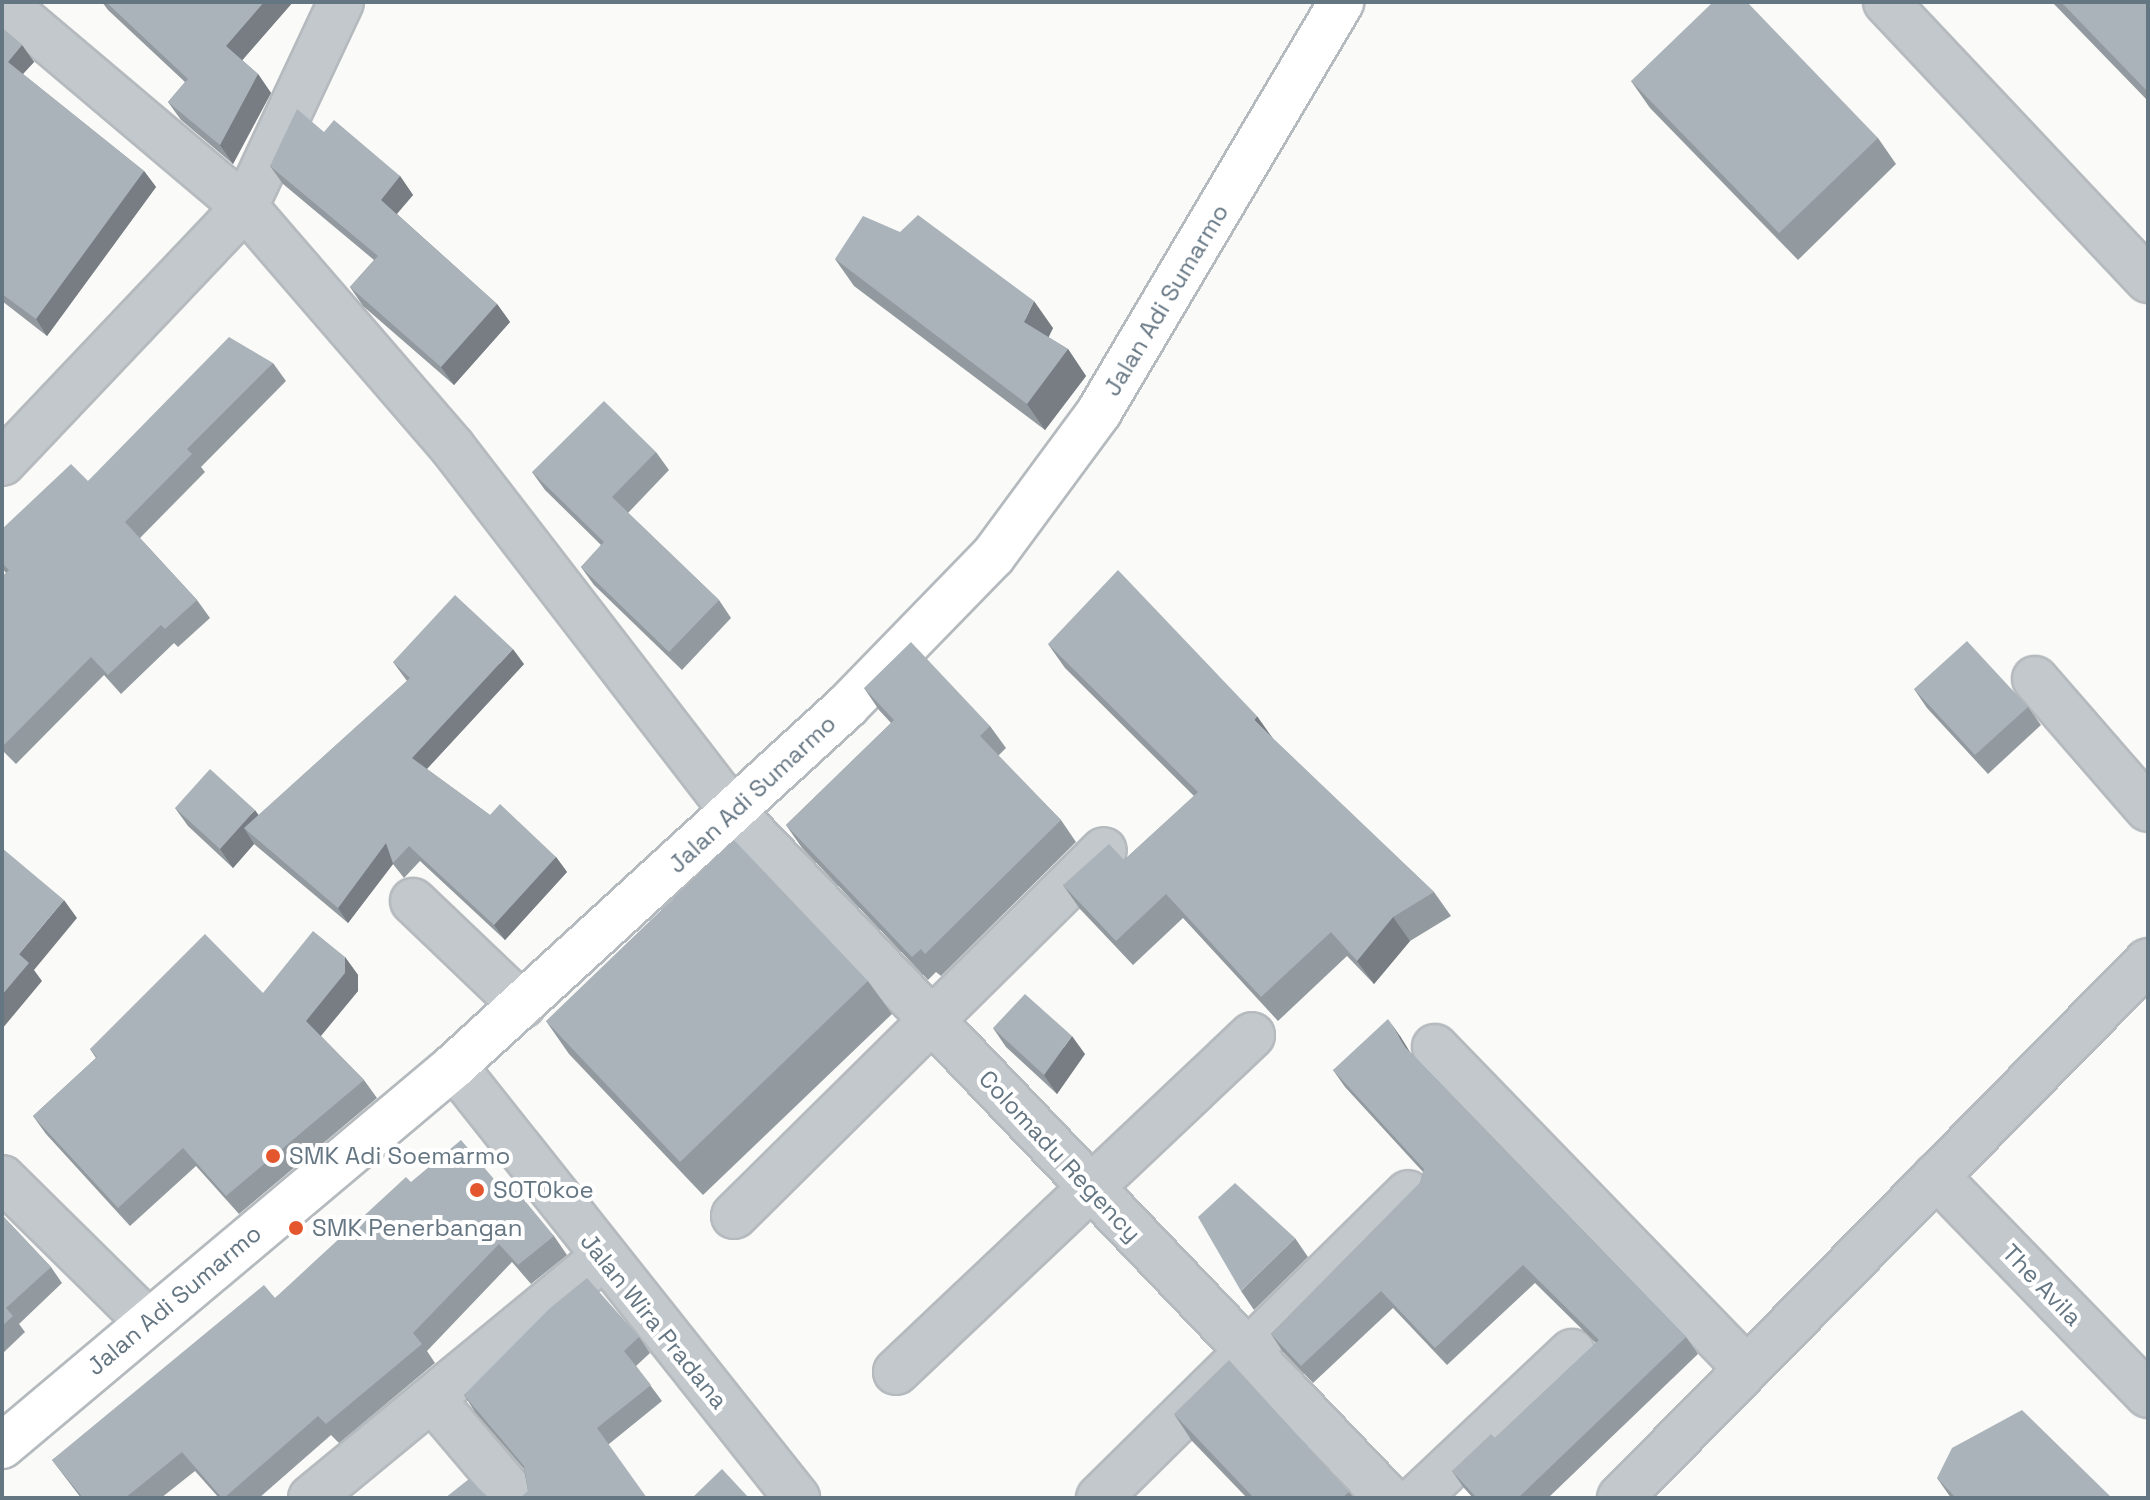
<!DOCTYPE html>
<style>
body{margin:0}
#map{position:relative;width:2150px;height:1500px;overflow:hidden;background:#fafaf8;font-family:"Space Grotesk",sans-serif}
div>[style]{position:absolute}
.roads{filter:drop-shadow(2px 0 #b5babe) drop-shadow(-2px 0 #b5babe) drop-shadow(0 2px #b5babe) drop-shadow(0 -2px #b5babe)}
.minor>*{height:44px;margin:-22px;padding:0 22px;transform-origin:22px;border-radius:22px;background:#c3c8cc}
.major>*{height:44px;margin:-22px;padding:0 22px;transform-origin:22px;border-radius:22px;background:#fff}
.wall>*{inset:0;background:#929a9f}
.shaded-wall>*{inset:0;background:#777d82}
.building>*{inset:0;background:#aab3b9}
.dots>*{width:22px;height:22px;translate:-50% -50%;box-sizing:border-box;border:4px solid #fff;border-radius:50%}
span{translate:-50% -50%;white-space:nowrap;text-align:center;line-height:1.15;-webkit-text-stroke:8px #fff;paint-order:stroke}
.street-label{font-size:24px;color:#657683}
.poi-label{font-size:24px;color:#657683}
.left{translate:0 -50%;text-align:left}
.frame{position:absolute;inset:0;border:4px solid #657683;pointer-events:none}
</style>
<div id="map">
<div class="roads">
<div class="minor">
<i style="left:2px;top:2px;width:318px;rotate:40.2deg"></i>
<i style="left:245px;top:207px;width:226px;rotate:-64.9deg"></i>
<i style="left:1886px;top:2px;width:382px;rotate:46.7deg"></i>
<i style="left:2px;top:463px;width:353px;rotate:-46.5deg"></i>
<i style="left:245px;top:207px;width:318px;rotate:49.2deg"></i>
<i style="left:453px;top:448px;width:459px;rotate:52.4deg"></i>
<i style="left:733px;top:812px;width:948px;rotate:46.32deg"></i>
<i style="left:2035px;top:679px;width:172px;rotate:49deg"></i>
<i style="left:413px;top:901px;width:151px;rotate:43.7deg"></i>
<i style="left:1435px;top:1047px;width:448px;rotate:45.9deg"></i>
<i style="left:454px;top:1066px;width:552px;rotate:51.55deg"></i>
<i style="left:1936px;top:1176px;width:305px;rotate:45.9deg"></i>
<i style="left:2px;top:1178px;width:204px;rotate:44.6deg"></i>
<i style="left:734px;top:1216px;width:520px;rotate:-44.69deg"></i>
<i style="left:896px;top:1372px;width:490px;rotate:-43.4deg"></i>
<i style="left:432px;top:1399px;width:130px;rotate:49.7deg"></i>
<i style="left:311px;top:1498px;width:377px;rotate:-39.5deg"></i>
<i style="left:1099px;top:1498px;width:434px;rotate:-44.6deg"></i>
<i style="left:1417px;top:1498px;width:213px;rotate:-43.3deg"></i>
<i style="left:1620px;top:1498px;width:753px;rotate:-45.48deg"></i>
</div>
<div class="major">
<i style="left:2px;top:1446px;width:591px;rotate:-40.05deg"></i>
<i style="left:454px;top:1066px;width:533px;rotate:-42.49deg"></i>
<i style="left:847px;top:706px;width:209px;rotate:-45.8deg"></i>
<i style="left:993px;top:556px;width:179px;rotate:-53.6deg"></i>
<i style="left:1099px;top:412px;width:476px;rotate:-59.4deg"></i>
</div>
</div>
<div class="wall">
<i style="clip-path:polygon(102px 2px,293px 2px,242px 60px,258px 74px,271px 93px,233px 164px,181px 120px,168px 102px,185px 82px,108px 10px)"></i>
<i style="clip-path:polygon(2052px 2px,2148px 2px,2148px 101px)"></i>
<i style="clip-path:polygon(2px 28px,22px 45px,34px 62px,23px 74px,144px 171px,156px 187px,47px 336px,2px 301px)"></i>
<i style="clip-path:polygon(1631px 81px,1878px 138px,1896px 164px,1798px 260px,1650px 108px)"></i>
<i style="clip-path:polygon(324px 132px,400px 176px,413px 195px,397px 214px,497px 304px,510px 322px,454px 385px,363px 306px,350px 287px,374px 260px,283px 184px,270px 166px)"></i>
<i style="clip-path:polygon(835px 259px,1053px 328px,1048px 337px,1068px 349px,1086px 376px,1045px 430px,854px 286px)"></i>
<i style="clip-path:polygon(273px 363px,286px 381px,201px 467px,205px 472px,140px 538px,197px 600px,210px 618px,178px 647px,174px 643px,121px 694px,104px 675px,16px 764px,2px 750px,2px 577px,6px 573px,2px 568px,2px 529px,88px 481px)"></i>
<i style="clip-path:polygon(656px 452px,669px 470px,628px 513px,719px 600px,731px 618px,682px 670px,594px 585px,581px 567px,601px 545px,545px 490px,532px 472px)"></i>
<i style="clip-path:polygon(1048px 644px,1274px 740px,1434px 892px,1451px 916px,1410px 941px,1374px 984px,1347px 956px,1278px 1021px,1183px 918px,1133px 965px,1080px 909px,1063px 885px,1124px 860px,1194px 796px,1065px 668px)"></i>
<i style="clip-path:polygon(393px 662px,524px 664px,427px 769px,490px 815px,556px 857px,567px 872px,505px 940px,420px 861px,404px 878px,393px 864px,348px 923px,254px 844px,233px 868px,188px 826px,175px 808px,259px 815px,407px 681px)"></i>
<i style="clip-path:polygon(864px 688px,990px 726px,1006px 748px,998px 756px,1061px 820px,1076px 842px,941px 976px,936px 972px,928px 980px,802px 848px,786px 825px,891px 723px,879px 710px)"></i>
<i style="clip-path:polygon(1914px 689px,2028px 707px,2041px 725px,1988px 774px,1927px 708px)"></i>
<i style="clip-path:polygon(345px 957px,358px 975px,358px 991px,321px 1036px,364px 1080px,377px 1098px,239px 1214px,196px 1166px,130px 1226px,46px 1134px,33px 1116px,96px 1058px,90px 1049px,263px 993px)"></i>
<i style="clip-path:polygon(868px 981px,892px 1014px,703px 1195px,569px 1054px,546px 1021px)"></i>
<i style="clip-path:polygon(993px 1028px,1085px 1054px,1057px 1094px,1006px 1047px)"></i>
<i style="clip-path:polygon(1400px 1036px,1410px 1052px,1686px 1337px,1698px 1354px,1548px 1498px,1473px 1498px,1464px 1488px,1452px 1471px,1495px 1438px,1596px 1343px,1535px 1283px,1447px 1365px,1393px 1308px,1313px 1383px,1283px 1352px,1271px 1334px,1420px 1183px,1423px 1172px,1345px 1087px,1333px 1070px)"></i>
<i style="clip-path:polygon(411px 1182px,509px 1197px,554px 1236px,567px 1255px,531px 1284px,512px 1262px,427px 1351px,435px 1363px,339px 1443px,331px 1435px,259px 1498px,219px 1498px,195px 1471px,161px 1498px,81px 1498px,52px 1460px,275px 1298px)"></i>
<i style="clip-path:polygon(2px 1215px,51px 1267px,62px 1283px,19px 1324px,25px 1332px,2px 1354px)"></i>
<i style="clip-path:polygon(1295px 1238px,1308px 1257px,1254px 1310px,1241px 1291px)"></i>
<i style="clip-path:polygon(639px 1337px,650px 1353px,636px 1366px,662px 1401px,609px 1444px,528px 1491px,524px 1469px,475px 1412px,464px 1395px)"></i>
<i style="clip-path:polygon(1174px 1414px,1349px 1492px,1354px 1498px,1247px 1498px,1192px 1441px)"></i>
<i style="clip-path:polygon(1937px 1478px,2112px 1498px,1951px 1498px)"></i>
</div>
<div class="shaded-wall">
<i style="clip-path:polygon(264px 2px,293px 2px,239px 64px,226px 46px)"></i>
<i style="clip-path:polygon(22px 45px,34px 62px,19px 78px,8px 62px)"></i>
<i style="clip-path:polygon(258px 74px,271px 93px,233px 164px,220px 145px)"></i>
<i style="clip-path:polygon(144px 171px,156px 187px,47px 336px,36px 319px)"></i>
<i style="clip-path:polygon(400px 176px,413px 195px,393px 218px,381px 200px)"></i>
<i style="clip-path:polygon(1034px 301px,1053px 328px,1043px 349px,1024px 322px)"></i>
<i style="clip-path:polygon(497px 304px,510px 322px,454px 385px,441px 367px)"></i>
<i style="clip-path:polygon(1068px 349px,1086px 376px,1045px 430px,1027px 404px)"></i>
<i style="clip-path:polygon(513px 649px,524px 664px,423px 773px,412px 758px)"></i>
<i style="clip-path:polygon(1257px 716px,1274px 740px,1254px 720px)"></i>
<i style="clip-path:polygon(255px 810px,268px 828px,244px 828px,254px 844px,233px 868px,220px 849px)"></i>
<i style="clip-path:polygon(386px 843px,393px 864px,348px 923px,338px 908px)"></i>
<i style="clip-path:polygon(556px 857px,567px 872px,505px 940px,494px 925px)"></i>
<i style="clip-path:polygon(64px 900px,77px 918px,34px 970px,42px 981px,2px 1029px,2px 995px,19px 954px)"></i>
<i style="clip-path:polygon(1393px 917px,1410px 941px,1374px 984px,1357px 961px)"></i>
<i style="clip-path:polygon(345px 957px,358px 975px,358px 991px,318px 1039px,306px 1021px)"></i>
<i style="clip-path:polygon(1388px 1019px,1400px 1036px,1417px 1064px,1405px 1047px)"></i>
<i style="clip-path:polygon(1072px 1036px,1085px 1054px,1057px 1094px,1044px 1075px)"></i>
</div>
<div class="building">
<i style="clip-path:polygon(106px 2px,264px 2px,226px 46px,258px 74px,220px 145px,168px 102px,188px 79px)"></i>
<i style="clip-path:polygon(1713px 2px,1747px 2px,1878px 138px,1779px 233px,1631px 81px)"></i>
<i style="clip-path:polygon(2061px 2px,2148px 2px,2148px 92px)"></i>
<i style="clip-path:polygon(2px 28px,22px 45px,8px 62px,144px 171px,36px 319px,2px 294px)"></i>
<i style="clip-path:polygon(297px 109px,324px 132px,334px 120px,400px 176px,381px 200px,497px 304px,441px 367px,350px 287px,378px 256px,270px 166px)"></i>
<i style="clip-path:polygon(918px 215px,1034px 301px,1024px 322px,1068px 349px,1027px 404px,835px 259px,863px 216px,900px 232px)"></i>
<i style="clip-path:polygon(229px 337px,273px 363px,187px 449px,192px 454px,125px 522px,197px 600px,165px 629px,161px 625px,108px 675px,91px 657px,3px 746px,2px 577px,9px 570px,2px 563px,2px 529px,71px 464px,88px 481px)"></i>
<i style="clip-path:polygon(604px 401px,656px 452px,612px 497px,719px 600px,669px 652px,581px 567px,604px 542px,532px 472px)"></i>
<i style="clip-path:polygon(1118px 570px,1257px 716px,1254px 720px,1434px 892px,1393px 917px,1357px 961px,1331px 932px,1261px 997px,1166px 894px,1116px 941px,1063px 885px,1109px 844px,1124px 860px,1198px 792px,1048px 644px)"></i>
<i style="clip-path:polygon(455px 595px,513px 649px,412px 758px,490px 815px,500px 804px,556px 857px,494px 925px,409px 846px,393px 863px,386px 843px,338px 908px,244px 828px,410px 678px,393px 662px)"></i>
<i style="clip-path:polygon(1967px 641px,2028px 707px,1975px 755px,1914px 689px)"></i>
<i style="clip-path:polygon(911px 642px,990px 726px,980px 736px,1061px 820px,925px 954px,921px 949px,912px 957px,786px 825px,894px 720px,864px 688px)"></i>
<i style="clip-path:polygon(210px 769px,255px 810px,220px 849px,175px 808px)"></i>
<i style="clip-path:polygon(734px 840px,868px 981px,680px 1162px,546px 1021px)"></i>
<i style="clip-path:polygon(2px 848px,64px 900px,19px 954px,29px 963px,2px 995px)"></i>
<i style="clip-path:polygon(313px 931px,345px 957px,345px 973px,306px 1021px,364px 1080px,226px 1196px,183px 1148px,118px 1208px,33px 1116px,97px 1057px,90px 1049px,205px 934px,263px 993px)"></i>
<i style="clip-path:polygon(1025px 994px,1072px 1036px,1044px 1075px,993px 1028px)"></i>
<i style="clip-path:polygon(1388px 1019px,1405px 1047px,1686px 1337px,1518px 1498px,1474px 1498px,1475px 1496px,1452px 1471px,1491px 1434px,1495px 1438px,1599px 1340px,1523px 1265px,1435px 1348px,1381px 1291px,1301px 1366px,1271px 1334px,1420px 1183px,1424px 1169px,1333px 1070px)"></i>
<i style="clip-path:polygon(461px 1140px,509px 1197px,516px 1190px,554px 1236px,518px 1265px,499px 1244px,413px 1333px,422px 1344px,326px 1424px,318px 1416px,224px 1498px,222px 1498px,182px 1452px,125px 1498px,83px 1498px,52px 1460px,264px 1285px,275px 1298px,406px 1177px,411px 1182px)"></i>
<i style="clip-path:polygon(1235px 1183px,1295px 1238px,1241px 1291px,1198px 1217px)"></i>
<i style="clip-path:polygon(2px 1215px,51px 1267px,6px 1308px,13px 1316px,2px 1326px)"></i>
<i style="clip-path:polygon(587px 1278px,639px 1337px,624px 1351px,651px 1385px,597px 1428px,647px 1498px,520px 1498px,528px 1491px,524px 1466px,464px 1395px,549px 1309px)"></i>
<i style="clip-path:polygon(1229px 1360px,1349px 1492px,1342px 1498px,1254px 1498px,1174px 1414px)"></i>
<i style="clip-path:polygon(2022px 1410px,2112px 1498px,1956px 1498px,1937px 1478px,1952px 1448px)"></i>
<i style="clip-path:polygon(722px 1469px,749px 1498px,692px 1498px)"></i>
<i style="clip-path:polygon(469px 1479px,489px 1498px,445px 1498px)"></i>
</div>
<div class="dots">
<i style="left:273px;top:1156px;background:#e4572e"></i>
<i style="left:477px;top:1190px;background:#e4572e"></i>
<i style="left:296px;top:1228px;background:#e4572e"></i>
</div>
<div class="street-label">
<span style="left:1166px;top:300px;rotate:-59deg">Jalan Adi Sumarmo</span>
<span style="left:752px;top:794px;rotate:-43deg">Jalan Adi Sumarmo</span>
<span style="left:1060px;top:1156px;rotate:47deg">Colomadu Regency</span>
<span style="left:2042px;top:1285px;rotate:46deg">The Avila</span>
<span style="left:174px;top:1300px;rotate:-40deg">Jalan Adi Sumarmo</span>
<span style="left:654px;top:1321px;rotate:51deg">Jalan Wira Pradana</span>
</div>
<div class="poi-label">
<span class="left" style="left:289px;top:1156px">SMK Adi Soemarmo</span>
<span class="left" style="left:493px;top:1190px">SOTOkoe</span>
<span class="left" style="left:312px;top:1228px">SMK Penerbangan</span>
</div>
<div class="frame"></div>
</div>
